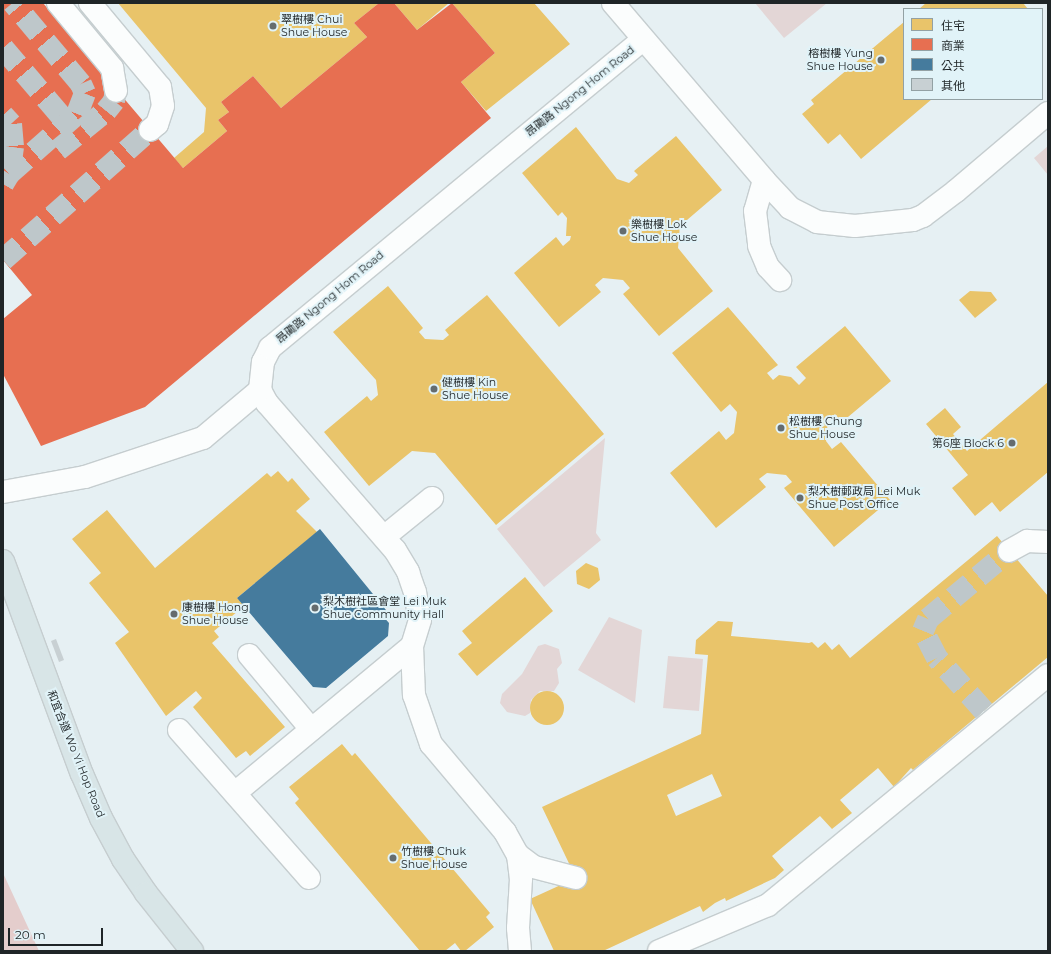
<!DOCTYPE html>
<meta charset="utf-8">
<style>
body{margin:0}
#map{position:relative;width:1051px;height:954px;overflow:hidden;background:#e6f0f3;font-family:Montserrat,"Noto Sans TC",sans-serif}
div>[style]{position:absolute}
.green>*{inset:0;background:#e3d6d6}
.forest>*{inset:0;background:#e4cdcc}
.homes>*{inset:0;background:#e9c46a}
.round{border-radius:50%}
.shops>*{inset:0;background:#e76f51}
.public>*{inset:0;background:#457b9d}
.building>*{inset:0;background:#c8d0d3}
.minor-tunnel>*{height:22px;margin-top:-11px;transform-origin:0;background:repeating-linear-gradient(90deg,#bec7ca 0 22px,transparent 0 33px)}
.roads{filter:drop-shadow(1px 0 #c5cdcf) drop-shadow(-1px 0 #c5cdcf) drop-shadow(0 1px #c5cdcf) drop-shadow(0 -1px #c5cdcf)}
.minor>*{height:22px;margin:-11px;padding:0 11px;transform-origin:11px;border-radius:11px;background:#fbfdfd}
.major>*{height:22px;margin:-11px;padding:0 11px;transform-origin:11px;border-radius:11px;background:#d8e5e7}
.dots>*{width:11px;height:11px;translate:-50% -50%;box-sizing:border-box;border:2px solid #e1f3f8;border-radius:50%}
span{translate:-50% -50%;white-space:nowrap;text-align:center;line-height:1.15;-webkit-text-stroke:4px #e1f3f8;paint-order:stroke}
.poi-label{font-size:11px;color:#1f2527}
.left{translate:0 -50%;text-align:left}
.right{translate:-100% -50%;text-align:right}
.street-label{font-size:11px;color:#1f2527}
.frame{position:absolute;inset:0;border:4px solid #1f2527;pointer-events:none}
.legend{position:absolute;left:903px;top:8px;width:140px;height:92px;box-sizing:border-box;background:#e1f3f8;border:1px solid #93a1a4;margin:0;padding:5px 7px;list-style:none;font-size:12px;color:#1f2527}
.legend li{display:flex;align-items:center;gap:8px;height:20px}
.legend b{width:20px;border:1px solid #93a1a4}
.scale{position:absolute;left:8px;top:928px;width:95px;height:18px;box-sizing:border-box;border:2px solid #1f2527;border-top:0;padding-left:5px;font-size:12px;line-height:14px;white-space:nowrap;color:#1f2527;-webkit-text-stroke:3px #e1f3f8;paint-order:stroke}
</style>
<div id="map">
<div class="green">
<i style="clip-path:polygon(755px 3px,827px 3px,784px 38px)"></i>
<i style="clip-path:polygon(1048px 146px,1048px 175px,1034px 158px)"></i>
<i style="clip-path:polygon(605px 438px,596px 533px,601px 540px,544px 587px,497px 529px)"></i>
<i style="clip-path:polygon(609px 617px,642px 630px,635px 703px,578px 670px)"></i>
<i style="clip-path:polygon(545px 644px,559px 649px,562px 663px,557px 669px,559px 683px,554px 691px,540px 691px,531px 700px,530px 713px,525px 716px,507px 712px,500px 703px,502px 694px,522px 674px,538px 646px)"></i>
<i style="clip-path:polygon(668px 656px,703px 659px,699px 711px,663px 708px)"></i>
</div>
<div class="forest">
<i style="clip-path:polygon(3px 873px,39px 951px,3px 951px)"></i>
</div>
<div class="homes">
<i style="clip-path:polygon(118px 3px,379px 3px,354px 23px,367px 37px,281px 108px,253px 76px,221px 102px,229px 112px,218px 120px,227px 131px,183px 168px,174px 158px,204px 132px,206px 108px)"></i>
<i style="clip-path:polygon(394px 3px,449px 3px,417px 30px)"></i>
<i style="clip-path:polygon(452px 3px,534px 3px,570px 44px,486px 111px,461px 82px,495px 53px)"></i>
<i style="clip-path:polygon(926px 3px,1023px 3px,1028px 9px,919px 9px)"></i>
<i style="clip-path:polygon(904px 22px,904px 99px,932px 99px,861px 159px,840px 134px,828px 144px,802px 114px,814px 104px,811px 100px)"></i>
<i style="clip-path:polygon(576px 127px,617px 179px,629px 183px,638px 175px,634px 171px,676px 136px,722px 190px,680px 226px,678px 248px,713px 291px,659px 336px,623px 294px,630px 288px,623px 280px,603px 278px,595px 285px,601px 292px,559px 327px,514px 273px,556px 237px,563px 246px,570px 240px,571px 236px,566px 236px,567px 218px,562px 212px,558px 216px,522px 173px)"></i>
<i style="clip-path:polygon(388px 286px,423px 328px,419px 332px,425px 339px,443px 340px,449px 335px,445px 330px,487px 295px,604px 434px,496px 525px,435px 453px,412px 451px,369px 486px,324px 432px,367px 396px,371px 401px,378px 395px,376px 380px,333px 332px)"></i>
<i style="clip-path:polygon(970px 291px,991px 292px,997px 300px,975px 318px,959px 300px)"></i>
<i style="clip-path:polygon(728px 307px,778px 365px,767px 373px,773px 380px,779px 375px,791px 377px,799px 385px,806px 378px,796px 367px,845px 326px,891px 381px,842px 422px,835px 414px,828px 420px,826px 441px,832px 449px,841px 442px,890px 500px,834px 547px,784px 488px,792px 482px,786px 475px,767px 473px,759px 479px,766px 487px,716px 528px,670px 473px,719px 431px,726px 440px,734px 433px,737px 412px,730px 404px,721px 412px,672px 353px)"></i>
<i style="clip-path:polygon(1048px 382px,1048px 472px,1000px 512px,992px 502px,975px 516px,952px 488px,968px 475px,926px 424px,945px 408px,961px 427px,953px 434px,967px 451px)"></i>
<i style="clip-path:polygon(278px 471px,288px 482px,292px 478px,310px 499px,296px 511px,317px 532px,237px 598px,244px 606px,214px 631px,219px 637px,212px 643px,285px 727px,250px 756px,246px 751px,236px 758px,193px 707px,202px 698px,196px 691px,166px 716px,115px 643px,129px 632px,89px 583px,101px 573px,72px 539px,107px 510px,155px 568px,267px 473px,271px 477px)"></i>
<i style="clip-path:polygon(evenodd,997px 536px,1048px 596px,1048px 657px,913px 770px,911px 768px,894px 787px,878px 768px,840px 800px,852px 813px,832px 829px,820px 816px,772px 856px,784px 870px,775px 878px,726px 901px,725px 898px,715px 903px,703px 912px,700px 906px,603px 951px,554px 951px,530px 899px,576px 878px,542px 807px,701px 734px,708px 655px,695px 654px,696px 640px,718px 621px,733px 622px,731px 636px,809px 643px,812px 642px,818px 648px,825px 642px,832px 650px,839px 644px,850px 658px,997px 536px,712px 774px,722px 796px,676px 816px,667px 795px,712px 774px)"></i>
<i style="clip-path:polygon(586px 563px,598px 568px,600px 580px,589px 589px,577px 584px,576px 571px)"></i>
<i style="clip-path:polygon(525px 577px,553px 611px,477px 676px,458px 654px,472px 643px,462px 631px)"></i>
<i class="round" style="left:530px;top:691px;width:34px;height:34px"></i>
<i style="clip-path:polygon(342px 744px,352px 756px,355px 753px,490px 913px,486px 917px,494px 927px,465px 951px,461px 951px,455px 943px,445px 951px,420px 951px,295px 803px,299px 799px,289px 787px)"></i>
</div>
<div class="shops">
<i style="clip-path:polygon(3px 3px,43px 3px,183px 168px,227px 131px,218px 120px,229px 112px,221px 102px,253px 76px,281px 108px,367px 37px,354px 23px,379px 3px,394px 3px,417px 30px,452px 3px,495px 53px,461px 82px,491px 118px,145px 407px,41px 446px,3px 374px,3px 319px,32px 295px,3px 260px)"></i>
</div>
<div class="public">
<i style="clip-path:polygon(320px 529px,386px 610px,381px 614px,389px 623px,388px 636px,326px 688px,313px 687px,237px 598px)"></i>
</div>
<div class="building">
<i style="clip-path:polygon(56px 639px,64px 660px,59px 662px,51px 641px)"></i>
</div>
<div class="minor-tunnel">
<i style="left:3px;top:48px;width:99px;rotate:49.5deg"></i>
<i style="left:3px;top:115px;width:12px;rotate:48deg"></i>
<i style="left:11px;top:124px;width:23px;rotate:85deg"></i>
<i style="left:13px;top:147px;width:27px;rotate:98deg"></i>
<i style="left:58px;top:150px;width:62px;rotate:-39.1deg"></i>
<i style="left:106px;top:111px;width:13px;rotate:-51deg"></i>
<i style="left:114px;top:101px;width:10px;rotate:-79deg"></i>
<i style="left:3px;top:184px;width:12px;rotate:-59deg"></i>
<i style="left:9px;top:174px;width:91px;rotate:-41.4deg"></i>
<i style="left:77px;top:114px;width:22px;rotate:-69deg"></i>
<i style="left:85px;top:93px;width:10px;rotate:-114deg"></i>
<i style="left:81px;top:84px;width:106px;rotate:-130deg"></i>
<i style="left:3px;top:260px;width:196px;rotate:-41.5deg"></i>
<i style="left:984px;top:711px;width:71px;rotate:-131.6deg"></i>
<i style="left:937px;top:658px;width:30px;rotate:-117deg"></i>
<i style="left:923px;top:631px;width:13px;rotate:-67deg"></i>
<i style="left:928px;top:619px;width:106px;rotate:-40deg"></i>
</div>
<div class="roads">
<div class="minor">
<i style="left:58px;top:3px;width:85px;rotate:50.3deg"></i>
<i style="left:112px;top:68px;width:23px;rotate:80deg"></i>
<i style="left:90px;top:3px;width:109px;rotate:50.2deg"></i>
<i style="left:160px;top:87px;width:19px;rotate:81deg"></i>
<i style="left:163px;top:106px;width:19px;rotate:108deg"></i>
<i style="left:157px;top:124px;width:9px;rotate:139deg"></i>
<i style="left:613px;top:3px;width:233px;rotate:49.5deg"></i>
<i style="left:764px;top:180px;width:38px;rotate:47deg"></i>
<i style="left:790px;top:208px;width:30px;rotate:27deg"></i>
<i style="left:817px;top:222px;width:38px;rotate:6deg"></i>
<i style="left:855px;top:226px;width:58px;rotate:-5.9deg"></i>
<i style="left:913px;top:220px;width:11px;rotate:-22deg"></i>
<i style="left:923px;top:216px;width:41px;rotate:-37.1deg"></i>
<i style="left:956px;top:191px;width:121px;rotate:-40.3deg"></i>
<i style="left:764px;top:180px;width:32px;rotate:106deg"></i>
<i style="left:755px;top:211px;width:35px;rotate:83deg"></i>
<i style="left:759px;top:246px;width:23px;rotate:67deg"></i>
<i style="left:768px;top:267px;width:18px;rotate:47deg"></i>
<i style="left:260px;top:390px;width:15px;rotate:62deg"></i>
<i style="left:267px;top:403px;width:195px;rotate:49deg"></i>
<i style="left:395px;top:550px;width:26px;rotate:59deg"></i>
<i style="left:408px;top:572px;width:21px;rotate:71deg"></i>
<i style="left:415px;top:592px;width:28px;rotate:80deg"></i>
<i style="left:420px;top:620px;width:27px;rotate:107deg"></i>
<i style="left:412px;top:646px;width:49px;rotate:87.7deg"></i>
<i style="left:414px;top:695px;width:52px;rotate:70.9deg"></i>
<i style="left:431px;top:744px;width:115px;rotate:49.9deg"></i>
<i style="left:505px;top:832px;width:26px;rotate:61deg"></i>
<i style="left:518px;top:855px;width:24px;rotate:83deg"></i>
<i style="left:521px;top:879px;width:49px;rotate:93.5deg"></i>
<i style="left:518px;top:928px;width:23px;rotate:85deg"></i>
<i style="left:3px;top:492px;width:83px;rotate:-10.4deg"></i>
<i style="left:85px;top:477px;width:124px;rotate:-18.3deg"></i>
<i style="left:203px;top:438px;width:75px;rotate:-40.1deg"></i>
<i style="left:260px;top:390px;width:28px;rotate:-84deg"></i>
<i style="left:263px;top:362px;width:16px;rotate:-63deg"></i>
<i style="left:270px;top:348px;width:484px;rotate:-39.6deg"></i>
<i style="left:384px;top:537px;width:62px;rotate:-39.1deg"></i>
<i style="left:1009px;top:551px;width:21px;rotate:-29deg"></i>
<i style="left:1027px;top:541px;width:21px;rotate:3deg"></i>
<i style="left:249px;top:655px;width:97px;rotate:50deg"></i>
<i style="left:179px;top:730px;width:197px;rotate:48.7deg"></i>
<i style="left:235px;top:793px;width:230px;rotate:-39.7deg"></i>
<i style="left:518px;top:855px;width:20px;rotate:37deg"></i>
<i style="left:534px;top:867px;width:43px;rotate:14.7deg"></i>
<i style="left:659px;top:951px;width:118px;rotate:-22.9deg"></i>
<i style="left:768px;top:905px;width:362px;rotate:-39.4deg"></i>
</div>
<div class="major">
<i style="left:3px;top:561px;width:227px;rotate:69.7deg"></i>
<i style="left:82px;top:774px;width:48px;rotate:66.6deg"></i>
<i style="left:101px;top:818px;width:47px;rotate:61.8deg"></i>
<i style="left:123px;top:859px;width:41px;rotate:55.9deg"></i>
<i style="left:146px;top:893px;width:74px;rotate:51.6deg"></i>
</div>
</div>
<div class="dots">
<i style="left:273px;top:26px;background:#656c6e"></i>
<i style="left:881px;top:60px;background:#656c6e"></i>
<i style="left:623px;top:231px;background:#656c6e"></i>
<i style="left:434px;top:389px;background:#656c6e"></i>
<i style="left:781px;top:428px;background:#656c6e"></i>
<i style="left:1012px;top:443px;background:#656c6e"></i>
<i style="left:800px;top:498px;background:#656c6e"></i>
<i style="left:315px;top:608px;background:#656c6e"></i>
<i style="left:174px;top:614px;background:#656c6e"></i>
<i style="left:393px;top:858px;background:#656c6e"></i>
</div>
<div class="poi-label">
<span class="left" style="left:281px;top:26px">翠樹樓 Chui<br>Shue House</span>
<span class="right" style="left:873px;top:60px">榕樹樓 Yung<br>Shue House</span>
<span class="left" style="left:631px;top:231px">樂樹樓 Lok<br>Shue House</span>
<span class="left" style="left:442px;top:389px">健樹樓 Kin<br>Shue House</span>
<span class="left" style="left:789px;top:428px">松樹樓 Chung<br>Shue House</span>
<span class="right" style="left:1004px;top:443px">第6座 Block 6</span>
<span class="left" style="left:808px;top:498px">梨木樹郵政局 Lei Muk<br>Shue Post Office</span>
<span class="left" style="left:323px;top:608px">梨木樹社區會堂 Lei Muk<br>Shue Community Hall</span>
<span class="left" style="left:182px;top:614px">康樹樓 Hong<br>Shue House</span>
<span class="left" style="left:401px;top:858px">竹樹樓 Chuk<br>Shue House</span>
</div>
<div class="street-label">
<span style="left:580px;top:91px;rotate:-39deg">昂磡路 Ngong Hom Road</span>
<span style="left:330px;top:297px;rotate:-40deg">昂磡路 Ngong Hom Road</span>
<span style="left:76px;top:754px;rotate:68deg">和宜合道 Wo Yi Hop Road</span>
</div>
<div class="frame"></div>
<ul class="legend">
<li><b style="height:11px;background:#e9c46a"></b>住宅</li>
<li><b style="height:11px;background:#e76f51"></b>商業</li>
<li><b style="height:11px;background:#457b9d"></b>公共</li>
<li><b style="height:11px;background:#c8d0d3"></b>其他</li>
</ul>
<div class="scale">20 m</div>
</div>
